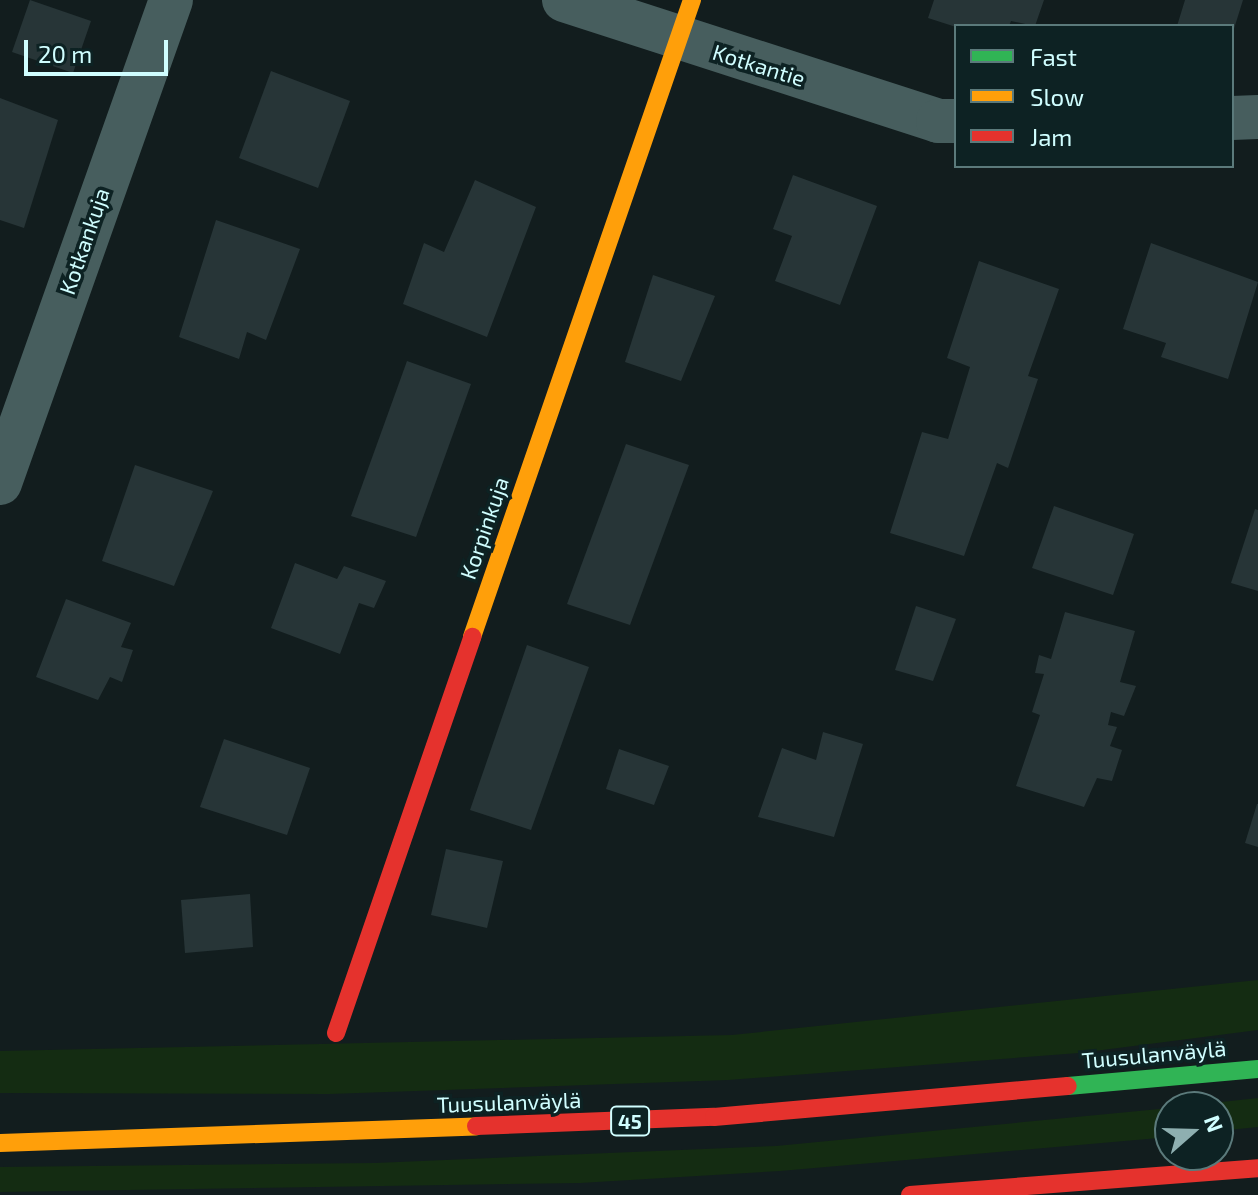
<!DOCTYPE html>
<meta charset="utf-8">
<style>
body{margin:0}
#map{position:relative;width:1258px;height:1195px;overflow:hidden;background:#121d1e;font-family:"Exo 2",sans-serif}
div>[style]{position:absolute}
.green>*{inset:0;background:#142c12}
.building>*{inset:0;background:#273537}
.street>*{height:44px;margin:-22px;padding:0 22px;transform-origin:22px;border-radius:22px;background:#475e5e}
.fast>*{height:18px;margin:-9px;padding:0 9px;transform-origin:9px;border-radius:9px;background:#30b455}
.slow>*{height:18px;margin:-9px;padding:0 9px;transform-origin:9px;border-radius:9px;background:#ff9f0a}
.jam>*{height:18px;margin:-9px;padding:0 9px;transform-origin:9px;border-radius:9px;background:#e5322d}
span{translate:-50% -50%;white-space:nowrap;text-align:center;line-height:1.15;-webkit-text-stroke:7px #0d2223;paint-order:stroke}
.shield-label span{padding:2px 6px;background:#0d2223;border:2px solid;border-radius:6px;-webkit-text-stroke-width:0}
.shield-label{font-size:20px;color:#d0feff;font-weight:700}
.street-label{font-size:22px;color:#d0feff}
.legend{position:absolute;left:954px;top:24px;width:280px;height:144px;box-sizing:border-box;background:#0d2223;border:2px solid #5b7a7b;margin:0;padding:10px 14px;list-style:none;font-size:24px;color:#d0feff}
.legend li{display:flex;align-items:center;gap:16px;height:40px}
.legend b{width:40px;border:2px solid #5b7a7b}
.north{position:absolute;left:1154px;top:1091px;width:80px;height:80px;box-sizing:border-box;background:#0d2223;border:2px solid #5b7a7b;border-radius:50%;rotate:70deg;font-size:22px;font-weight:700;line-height:32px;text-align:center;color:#d0feff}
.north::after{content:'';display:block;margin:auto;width:28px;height:36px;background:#8eafb0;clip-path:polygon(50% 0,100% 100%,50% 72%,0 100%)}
.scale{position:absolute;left:24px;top:40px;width:144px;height:36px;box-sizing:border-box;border:4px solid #d0feff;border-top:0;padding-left:10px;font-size:24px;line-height:28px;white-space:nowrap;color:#d0feff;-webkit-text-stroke:6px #0d2223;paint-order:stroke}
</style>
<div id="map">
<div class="green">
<i style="clip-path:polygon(1258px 980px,1258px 1030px,1079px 1053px,728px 1080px,329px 1094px,0 1093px,0 1051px,732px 1035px)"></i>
<i style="clip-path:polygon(1258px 1098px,1258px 1127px,1218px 1131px,1218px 1107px,1176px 1107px)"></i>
<i style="clip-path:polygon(1170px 1108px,1170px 1137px,780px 1171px,580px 1183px,0 1192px,0 1167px,375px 1163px,776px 1146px)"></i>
</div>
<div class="building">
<i style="clip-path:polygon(30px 0,91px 21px,73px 73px,12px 52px)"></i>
<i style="clip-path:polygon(934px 0,1044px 0,1035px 26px,1011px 21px,1009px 26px,956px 27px,928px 18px)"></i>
<i style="clip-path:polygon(1185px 0,1243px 0,1233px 32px,1232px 26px,1177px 26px)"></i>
<i style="clip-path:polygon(271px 71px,350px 101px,318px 188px,239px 158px)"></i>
<i style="clip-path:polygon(0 98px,58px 120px,24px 228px,0 220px)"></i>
<i style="clip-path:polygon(793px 175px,877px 206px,840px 305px,775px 281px,792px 236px,773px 229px)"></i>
<i style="clip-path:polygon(475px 180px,536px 207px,487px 337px,403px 304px,424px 243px,444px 252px)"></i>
<i style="clip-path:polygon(216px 220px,300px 249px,266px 340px,247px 332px,239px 359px,179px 337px)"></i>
<i style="clip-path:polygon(1151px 243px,1258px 282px,1228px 379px,1161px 357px,1166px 343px,1123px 329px)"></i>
<i style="clip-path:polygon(979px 261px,1059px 289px,1028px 376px,1038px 379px,1008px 468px,997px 463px,964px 556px,890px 533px,922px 432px,948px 439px,970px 367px,947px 358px)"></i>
<i style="clip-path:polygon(653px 275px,715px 296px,681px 381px,625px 362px)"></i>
<i style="clip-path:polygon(407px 361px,471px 384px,416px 537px,351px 516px)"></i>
<i style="clip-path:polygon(626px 444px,689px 465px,630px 625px,567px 604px)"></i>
<i style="clip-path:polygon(135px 465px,213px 491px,174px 586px,102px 561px)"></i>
<i style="clip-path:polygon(1054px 506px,1134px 534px,1113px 595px,1032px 568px)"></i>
<i style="clip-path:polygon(1255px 509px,1258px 510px,1258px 591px,1231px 583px)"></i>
<i style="clip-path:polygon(295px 563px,337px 579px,344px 566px,386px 581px,374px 608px,359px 603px,340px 654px,271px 628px)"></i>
<i style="clip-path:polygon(66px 599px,131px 623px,121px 647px,133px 650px,122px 682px,110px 677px,98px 700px,36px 677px)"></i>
<i style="clip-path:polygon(916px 606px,956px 619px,933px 681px,895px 670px)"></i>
<i style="clip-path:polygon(1065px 612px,1135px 631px,1120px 682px,1136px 686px,1124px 716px,1111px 712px,1108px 725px,1117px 727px,1110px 746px,1122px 750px,1112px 781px,1097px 778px,1084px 807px,1016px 786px,1040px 715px,1032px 712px,1044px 674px,1035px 673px,1039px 655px,1051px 659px)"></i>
<i style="clip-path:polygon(527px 645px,589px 667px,531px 830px,470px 810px)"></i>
<i style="clip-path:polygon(823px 732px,863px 744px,834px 837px,758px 817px,782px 748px,816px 760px)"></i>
<i style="clip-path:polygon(224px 739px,310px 768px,287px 835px,200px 807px)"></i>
<i style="clip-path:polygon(619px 749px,669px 766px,654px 805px,606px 789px)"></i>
<i style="clip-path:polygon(1257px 804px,1258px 804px,1258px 847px,1245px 843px)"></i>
<i style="clip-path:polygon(446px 849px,503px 861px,487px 928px,431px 915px)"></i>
<i style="clip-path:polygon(250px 894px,253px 947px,185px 953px,181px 900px)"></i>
</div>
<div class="street">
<i style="left:564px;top:0;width:393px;rotate:17.9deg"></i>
<i style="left:938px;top:121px;width:18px"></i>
<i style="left:1232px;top:118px;width:26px;rotate:-2deg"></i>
<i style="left:0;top:483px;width:512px;rotate:-70.5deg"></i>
</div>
<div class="fast">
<i style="left:1068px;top:1086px;width:191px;rotate:-5.1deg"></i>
</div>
<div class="slow">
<i style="left:472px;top:637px;width:674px;rotate:-70.95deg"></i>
<i style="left:0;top:1143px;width:476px;rotate:-2deg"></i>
</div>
<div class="jam">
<i style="left:336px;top:1033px;width:419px;rotate:-71deg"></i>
<i style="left:476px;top:1126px;width:238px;rotate:-2.2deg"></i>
<i style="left:714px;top:1117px;width:355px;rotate:-5deg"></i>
<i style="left:910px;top:1195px;width:349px;rotate:-4.4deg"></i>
</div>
<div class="shield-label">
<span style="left:630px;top:1121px">45</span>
</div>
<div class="street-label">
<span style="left:759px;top:65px;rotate:17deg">Kotkantie</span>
<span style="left:84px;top:241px;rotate:-71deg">Kotkankuja</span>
<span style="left:484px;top:528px;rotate:-71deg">Korpinkuja</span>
<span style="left:1154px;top:1054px;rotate:-5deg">Tuusulanväylä</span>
<span style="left:509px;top:1102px;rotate:-2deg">Tuusulanväylä</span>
</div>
<ul class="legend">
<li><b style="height:10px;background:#30b455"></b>Fast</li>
<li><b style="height:10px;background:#ff9f0a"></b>Slow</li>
<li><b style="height:10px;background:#e5322d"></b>Jam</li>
</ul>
<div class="north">N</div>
<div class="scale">20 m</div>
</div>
